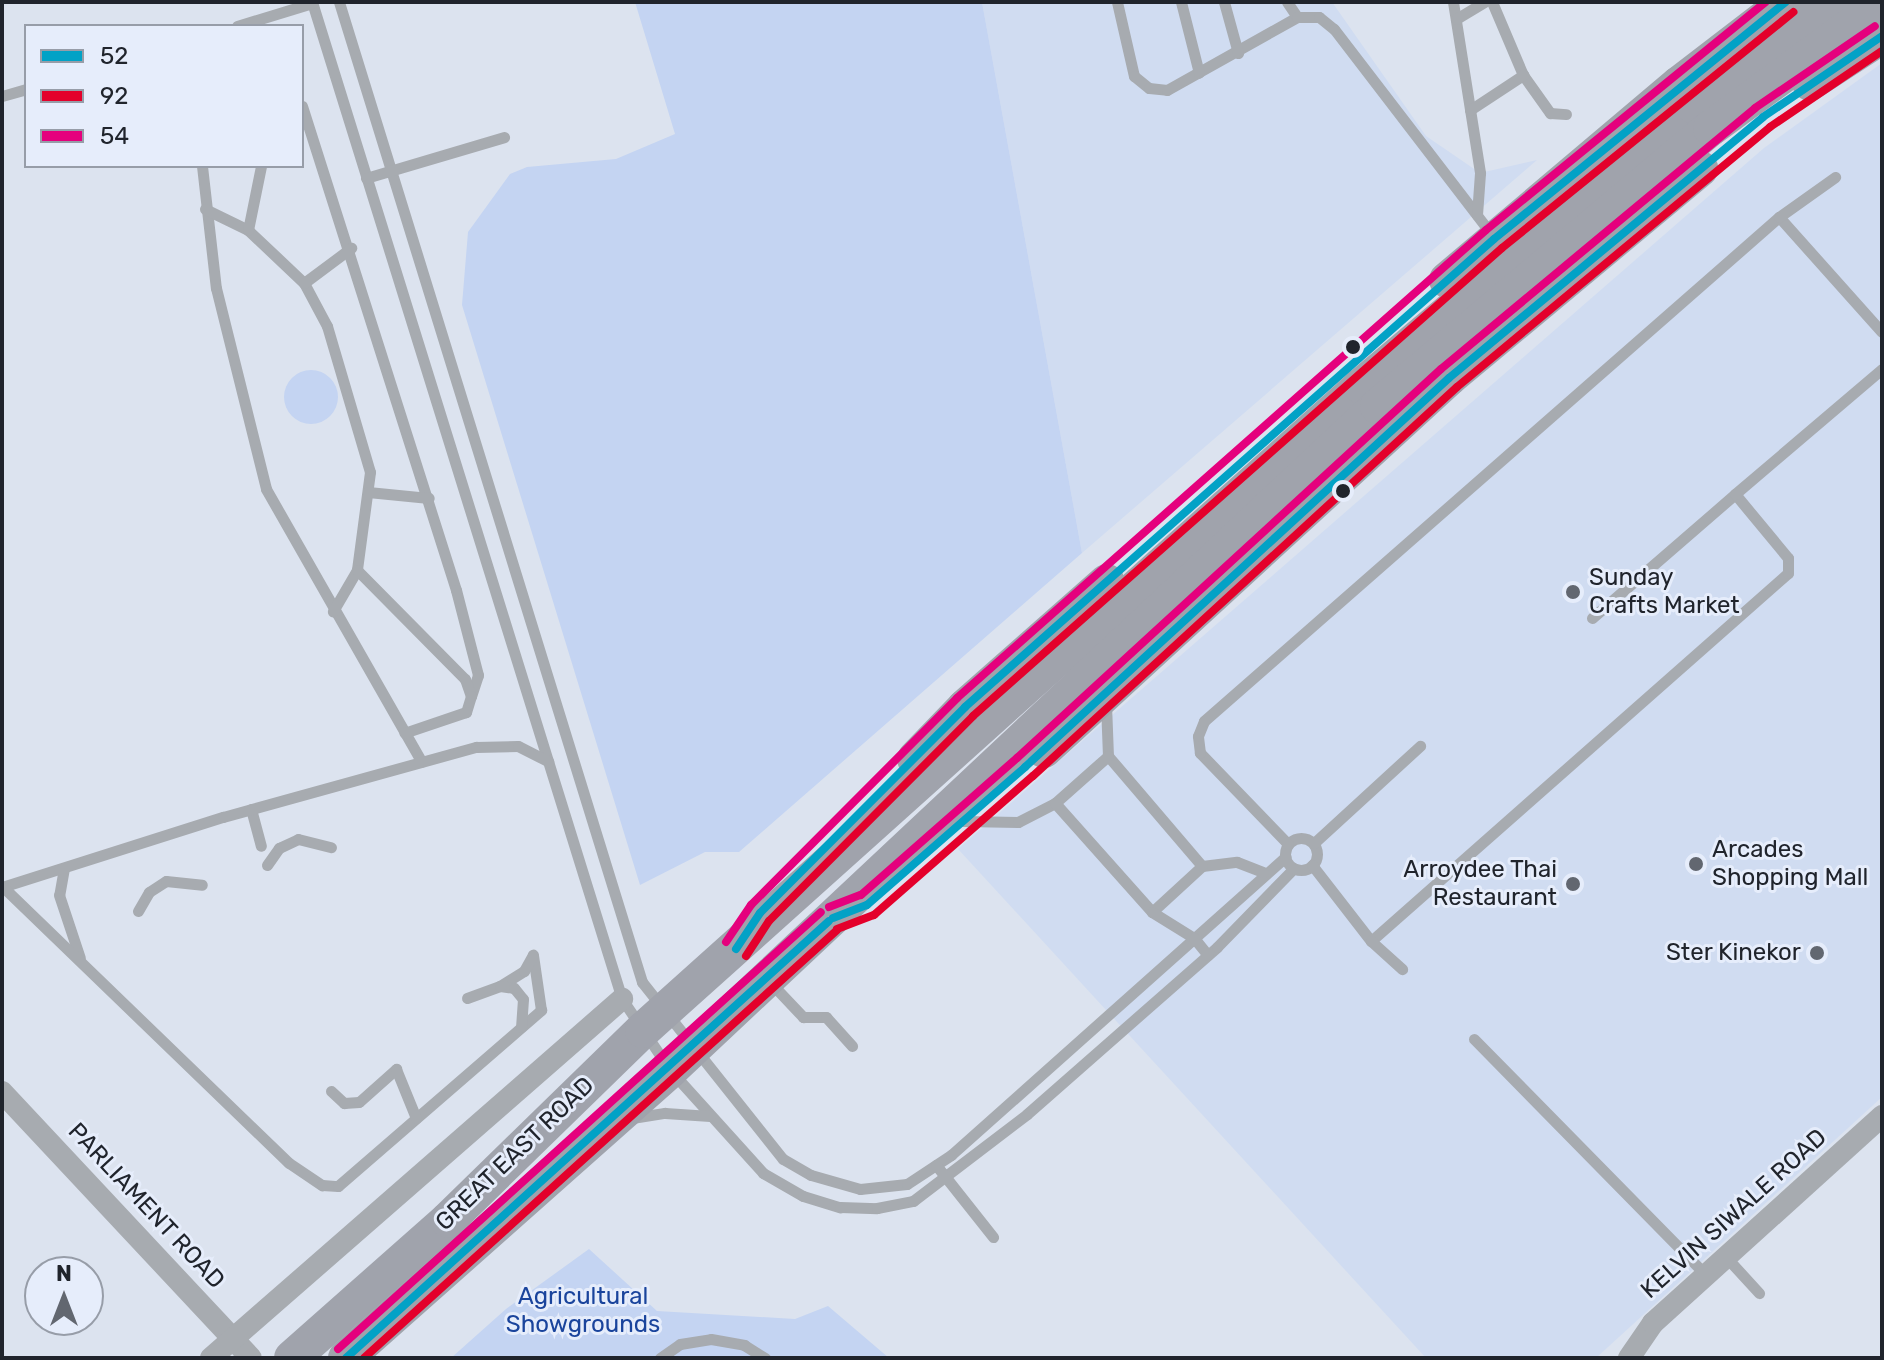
<!DOCTYPE html>
<style>
body{margin:0}
#map{position:relative;width:1884px;height:1360px;overflow:hidden;background:#dce3ef;font-family:Rubik,sans-serif}
div>[style]{position:absolute}
.built>*{inset:0;background:#d0dcf1}
.green>*{inset:0;background:#c4d4f2}
.round{border-radius:50%}
.lane>*{height:11px;margin:-5.5px;padding:0 5.5px;transform-origin:5.5px;border-radius:5.5px;background:#a7abb0}
.lane>.ring{margin:-5.5px;padding:0;box-sizing:content-box;background:none;border:11px solid #a7abb0;border-radius:50%}
.street>*{height:22px;margin:-11px;padding:0 11px;transform-origin:11px;border-radius:11px;background:#a7abb0}
.primary>*{height:36px;margin:-18px;padding:0 18px;transform-origin:18px;border-radius:18px;background:#a0a3ac}
.bus-1>*{height:8px;margin:-4px;padding:0 4px;transform-origin:4px;border-radius:4px;background:#02a2c6}
.bus-2>*{height:8px;margin:-4px;padding:0 4px;transform-origin:4px;border-radius:4px;background:#e4002b}
.bus-3>*{height:8px;margin:-4px;padding:0 4px;transform-origin:4px;border-radius:4px;background:#e5007d}
.dots>*{width:22px;height:22px;translate:-50% -50%;box-sizing:border-box;border:4px solid #e6edfb;border-radius:50%}
span{translate:-50% -50%;white-space:nowrap;text-align:center;line-height:1.15;-webkit-text-stroke:6px #e6edfb;paint-order:stroke}
.poi-label{font-size:24px;color:#20242c}
.left{translate:0 -50%;text-align:left}
.right{translate:-100% -50%;text-align:right}
.street-label{font-size:24px;color:#20242c}
.park-label{font-size:24px;color:#1a449c}
.frame{position:absolute;inset:0;border:4px solid #20242c;pointer-events:none}
.legend{position:absolute;left:24px;top:24px;width:280px;height:144px;box-sizing:border-box;background:#e6edfb;border:2px solid #979da8;margin:0;padding:10px 14px;list-style:none;font-size:24px;color:#20242c}
.legend li{display:flex;align-items:center;gap:16px;height:40px}
.legend b{width:40px;border:2px solid #979da8}
.north{position:absolute;left:24px;top:1256px;width:80px;height:80px;box-sizing:border-box;background:#e6edfb;border:2px solid #979da8;border-radius:50%;rotate:0deg;font-size:22px;font-weight:700;line-height:32px;text-align:center;color:#20242c}
.north::after{content:'';display:block;margin:auto;width:28px;height:36px;background:#626770;clip-path:polygon(50% 0,100% 100%,50% 72%,0 100%)}
</style>
<div id="map">
<div class="built">
<i style="clip-path:polygon(982px 2px,1332px 2px,1426px 136px,1480px 173px,1537px 160px,1082px 553px)"></i>
<i style="clip-path:polygon(1882px 63px,1882px 1097px,1596px 1358px,1426px 1358px,958px 849px,1764px 148px)"></i>
</div>
<div class="green">
<i style="clip-path:polygon(635px 2px,982px 2px,1082px 553px,739px 852px,705px 852px,640px 885px,462px 305px,468px 232px,510px 174px,527px 167px,616px 159px,675px 134px)"></i>
<i class="round" style="left:284px;top:370px;width:54px;height:54px"></i>
<i style="clip-path:polygon(589px 1249px,657px 1311px,795px 1319px,828px 1306px,889px 1358px,451px 1358px,506px 1309px)"></i>
</div>
<div class="lane">
<i style="left:312px;top:2px;width:1044px;rotate:72.73deg"></i>
<i style="left:622px;top:999px;width:86px;rotate:55.9deg"></i>
<i style="left:670px;top:1070px;width:139px;rotate:47.9deg"></i>
<i style="left:763px;top:1173px;width:46px;rotate:29.9deg"></i>
<i style="left:803px;top:1196px;width:39px;rotate:17deg"></i>
<i style="left:840px;top:1207px;width:37px;rotate:2deg"></i>
<i style="left:877px;top:1208px;width:37px;rotate:-11deg"></i>
<i style="left:913px;top:1201px;width:143px;rotate:-37.3deg"></i>
<i style="left:1027px;top:1114px;width:253px;rotate:-41.3deg"></i>
<i style="left:1217px;top:947px;width:110px;rotate:-45.7deg"></i>
<i style="left:339px;top:2px;width:1026px;rotate:72.82deg"></i>
<i style="left:642px;top:982px;width:226px;rotate:51.5deg"></i>
<i style="left:783px;top:1159px;width:32px;rotate:30deg"></i>
<i style="left:811px;top:1175px;width:51px;rotate:15.9deg"></i>
<i style="left:860px;top:1189px;width:47px;rotate:-6.1deg"></i>
<i style="left:907px;top:1184px;width:53px;rotate:-33.4deg"></i>
<i style="left:951px;top:1155px;width:448px;rotate:-41.7deg"></i>
<i style="left:1117px;top:2px;width:76px;rotate:77.1deg"></i>
<i style="left:1134px;top:76px;width:19px;rotate:39deg"></i>
<i style="left:1149px;top:88px;width:18px;rotate:6deg"></i>
<i style="left:1167px;top:90px;width:149px;rotate:-29.3deg"></i>
<i style="left:1181px;top:2px;width:73px;rotate:75.8deg"></i>
<i style="left:1224px;top:2px;width:53px;rotate:74.6deg"></i>
<i style="left:1287px;top:2px;width:18px;rotate:56deg"></i>
<i style="left:1297px;top:17px;width:22px"></i>
<i style="left:1319px;top:17px;width:19px;rotate:39deg"></i>
<i style="left:1334px;top:29px;width:260px;rotate:52.5deg"></i>
<i style="left:1453px;top:2px;width:173px;rotate:81deg"></i>
<i style="left:1480px;top:173px;width:42px;rotate:94.1deg"></i>
<i style="left:1492px;top:2px;width:79px;rotate:67deg"></i>
<i style="left:1523px;top:75px;width:47px;rotate:54.6deg"></i>
<i style="left:1550px;top:113px;width:16px;rotate:4deg"></i>
<i style="left:1456px;top:19px;width:33px;rotate:-31deg"></i>
<i style="left:237px;top:26px;width:78px;rotate:-17deg"></i>
<i style="left:2px;top:96px;width:25px;rotate:-16deg"></i>
<i style="left:302px;top:106px;width:508px;rotate:72.35deg"></i>
<i style="left:456px;top:590px;width:88px;rotate:75.5deg"></i>
<i style="left:478px;top:675px;width:22px;rotate:108deg"></i>
<i style="left:1470px;top:110px;width:64px;rotate:-33.4deg"></i>
<i style="left:202px;top:166px;width:123px;rotate:83.5deg"></i>
<i style="left:216px;top:288px;width:207px;rotate:76deg"></i>
<i style="left:266px;top:489px;width:314px;rotate:60.3deg"></i>
<i style="left:366px;top:178px;width:144px;rotate:-16.5deg"></i>
<i style="left:205px;top:209px;width:48px;rotate:26deg"></i>
<i style="left:248px;top:230px;width:77px;rotate:43.4deg"></i>
<i style="left:304px;top:283px;width:49px;rotate:61.9deg"></i>
<i style="left:327px;top:326px;width:152px;rotate:73.6deg"></i>
<i style="left:370px;top:472px;width:99px;rotate:97.6deg"></i>
<i style="left:357px;top:570px;width:48px;rotate:120.3deg"></i>
<i style="left:1779px;top:217px;width:154px;rotate:48.2deg"></i>
<i style="left:248px;top:230px;width:65px;rotate:-78.5deg"></i>
<i style="left:304px;top:283px;width:59px;rotate:-36.7deg"></i>
<i style="left:368px;top:492px;width:61px;rotate:5.6deg"></i>
<i style="left:357px;top:570px;width:153px;rotate:45.3deg"></i>
<i style="left:465px;top:679px;width:18px;rotate:71deg"></i>
<i style="left:471px;top:696px;width:17px;rotate:107deg"></i>
<i style="left:466px;top:712px;width:65px;rotate:161.3deg"></i>
<i style="left:1592px;top:618px;width:189px;rotate:-40.9deg"></i>
<i style="left:1106px;top:704px;width:52px;rotate:87.8deg"></i>
<i style="left:251px;top:809px;width:38px;rotate:75deg"></i>
<i style="left:963px;top:821px;width:55px;rotate:1deg"></i>
<i style="left:1018px;top:822px;width:42px;rotate:-27.2deg"></i>
<i class="ring" style="left:1285px;top:838px;width:21px;height:21px"></i>
<i style="left:1314px;top:843px;width:144px;rotate:-42.5deg"></i>
<i style="left:1288px;top:844px;width:127px;rotate:-134deg"></i>
<i style="left:1200px;top:753px;width:17px;rotate:-97deg"></i>
<i style="left:1198px;top:736px;width:16px;rotate:-68deg"></i>
<i style="left:1204px;top:721px;width:765px;rotate:-41.24deg"></i>
<i style="left:1779px;top:217px;width:69px;rotate:-35.5deg"></i>
<i style="left:267px;top:865px;width:21px;rotate:-55deg"></i>
<i style="left:279px;top:848px;width:21px;rotate:-25deg"></i>
<i style="left:298px;top:839px;width:34px;rotate:14deg"></i>
<i style="left:1312px;top:865px;width:96px;rotate:52.2deg"></i>
<i style="left:1371px;top:941px;width:556px;rotate:-41.43deg"></i>
<i style="left:1788px;top:573px;width:15px;rotate:-90deg"></i>
<i style="left:1788px;top:558px;width:83px;rotate:-129.6deg"></i>
<i style="left:1735px;top:494px;width:193px;rotate:-40.4deg"></i>
<i style="left:1202px;top:866px;width:35px;rotate:-7deg"></i>
<i style="left:1237px;top:862px;width:28px;rotate:21deg"></i>
<i style="left:64px;top:868px;width:27px;rotate:100deg"></i>
<i style="left:59px;top:895px;width:66px;rotate:71.6deg"></i>
<i style="left:2px;top:887px;width:232px;rotate:-17.6deg"></i>
<i style="left:223px;top:817px;width:263px;rotate:-15.5deg"></i>
<i style="left:476px;top:747px;width:42px;rotate:-1.4deg"></i>
<i style="left:518px;top:746px;width:34px;rotate:27deg"></i>
<i style="left:3px;top:887px;width:397px;rotate:44deg"></i>
<i style="left:289px;top:1163px;width:40px;rotate:34deg"></i>
<i style="left:322px;top:1185px;width:16px;rotate:4deg"></i>
<i style="left:338px;top:1186px;width:269px;rotate:-40.9deg"></i>
<i style="left:541px;top:1010px;width:56px;rotate:-98.3deg"></i>
<i style="left:138px;top:911px;width:22px;rotate:-60deg"></i>
<i style="left:149px;top:892px;width:20px;rotate:-33deg"></i>
<i style="left:166px;top:881px;width:36px;rotate:6deg"></i>
<i style="left:1152px;top:912px;width:68px;rotate:-42.6deg"></i>
<i style="left:1202px;top:866px;width:145px;rotate:-130.5deg"></i>
<i style="left:1108px;top:756px;width:71px;rotate:138.4deg"></i>
<i style="left:1055px;top:803px;width:146px;rotate:48.3deg"></i>
<i style="left:1152px;top:912px;width:49px;rotate:31.8deg"></i>
<i style="left:1194px;top:938px;width:22px;rotate:51deg"></i>
<i style="left:1371px;top:941px;width:42px;rotate:42.1deg"></i>
<i style="left:769px;top:981px;width:50px;rotate:46.6deg"></i>
<i style="left:803px;top:1017px;width:23px"></i>
<i style="left:826px;top:1017px;width:39px;rotate:48deg"></i>
<i style="left:500px;top:986px;width:28px;rotate:-32deg"></i>
<i style="left:524px;top:971px;width:18px;rotate:-61deg"></i>
<i style="left:467px;top:998px;width:35px;rotate:-20deg"></i>
<i style="left:500px;top:986px;width:14px;rotate:8deg"></i>
<i style="left:514px;top:988px;width:14px;rotate:51deg"></i>
<i style="left:523px;top:999px;width:28px;rotate:94deg"></i>
<i style="left:1474px;top:1039px;width:332px;rotate:45.5deg"></i>
<i style="left:331px;top:1091px;width:18px;rotate:43deg"></i>
<i style="left:344px;top:1103px;width:15px;rotate:-4deg"></i>
<i style="left:359px;top:1102px;width:50px;rotate:-41.7deg"></i>
<i style="left:396px;top:1069px;width:53px;rotate:67.8deg"></i>
<i style="left:632px;top:1118px;width:33px;rotate:-9deg"></i>
<i style="left:665px;top:1113px;width:45px;rotate:3.8deg"></i>
<i style="left:936px;top:1165px;width:92px;rotate:51.6deg"></i>
<i style="left:1726px;top:1257px;width:49px;rotate:47.5deg"></i>
<i style="left:660px;top:1358px;width:24px;rotate:-35deg"></i>
<i style="left:680px;top:1344px;width:31px;rotate:-9deg"></i>
<i style="left:711px;top:1339px;width:34px;rotate:10deg"></i>
<i style="left:744px;top:1345px;width:25px;rotate:32deg"></i>
</div>
<div class="street">
<i style="left:2px;top:1092px;width:364px;rotate:46.9deg"></i>
<i style="left:211px;top:1358px;width:546px;rotate:-41.14deg"></i>
<i style="left:1629px;top:1358px;width:42px;rotate:-55.6deg"></i>
<i style="left:1653px;top:1323px;width:309px;rotate:-42.1deg"></i>
</div>
<div class="primary">
<i style="left:1810px;top:83px;width:86px;rotate:-33.1deg"></i>
<i style="left:1447px;top:280px;width:304px;rotate:-40.2deg"></i>
<i style="left:1679px;top:84px;width:135px;rotate:-37.5deg"></i>
<i style="left:1044px;top:750px;width:550px;rotate:-42.57deg"></i>
<i style="left:1449px;top:378px;width:327px;rotate:-39.8deg"></i>
<i style="left:915px;top:759px;width:72px;rotate:-46.1deg"></i>
<i style="left:965px;top:707px;width:189px;rotate:-41.4deg"></i>
<i style="left:292px;top:1358px;width:208px;rotate:-41.5deg"></i>
<i style="left:448px;top:1220px;width:272px;rotate:-44.3deg"></i>
<i style="left:643px;top:1030px;width:964px;rotate:-41.89deg"></i>
<i style="left:1361px;top:386px;width:435px;rotate:-40.1deg"></i>
<i style="left:1694px;top:106px;width:174px;rotate:-36.8deg"></i>
<i style="left:346px;top:1358px;width:433px;rotate:-41.6deg"></i>
<i style="left:670px;top:1070px;width:971px;rotate:-43.16deg"></i>
<i style="left:1378px;top:406px;width:434px;rotate:-39.9deg"></i>
<i style="left:1711px;top:128px;width:212px;rotate:-36.2deg"></i>
</div>
<div class="bus-1">
<i style="left:833px;top:918px;width:36px;rotate:-21deg"></i>
<i style="left:867px;top:905px;width:210px;rotate:-41.1deg"></i>
<i style="left:1025px;top:767px;width:575px;rotate:-42.53deg"></i>
<i style="left:1449px;top:378px;width:408px;rotate:-39.7deg"></i>
<i style="left:1763px;top:117px;width:144px;rotate:-34.2deg"></i>
<i style="left:736px;top:949px;width:43px;rotate:-56.3deg"></i>
<i style="left:760px;top:913px;width:291px;rotate:-45.1deg"></i>
<i style="left:965px;top:707px;width:706px;rotate:-41.5deg"></i>
<i style="left:1494px;top:239px;width:376px;rotate:-39.1deg"></i>
<i style="left:346px;top:1358px;width:651px;rotate:-42.14deg"></i>
</div>
<div class="bus-2">
<i style="left:837px;top:929px;width:40px;rotate:-21deg"></i>
<i style="left:874px;top:915px;width:211px;rotate:-41.2deg"></i>
<i style="left:1033px;top:776px;width:575px;rotate:-42.53deg"></i>
<i style="left:1457px;top:387px;width:407px;rotate:-39.7deg"></i>
<i style="left:1770px;top:127px;width:135px;rotate:-34.2deg"></i>
<i style="left:746px;top:956px;width:42px;rotate:-56.7deg"></i>
<i style="left:769px;top:921px;width:289px;rotate:-45.1deg"></i>
<i style="left:973px;top:716px;width:706px;rotate:-41.5deg"></i>
<i style="left:1502px;top:248px;width:375px;rotate:-39deg"></i>
<i style="left:364px;top:1358px;width:638px;rotate:-42.14deg"></i>
</div>
<div class="bus-3">
<i style="left:829px;top:907px;width:34px;rotate:-21deg"></i>
<i style="left:861px;top:895px;width:208px;rotate:-41.3deg"></i>
<i style="left:1017px;top:758px;width:575px;rotate:-42.53deg"></i>
<i style="left:1441px;top:369px;width:408px;rotate:-39.7deg"></i>
<i style="left:1755px;top:108px;width:145px;rotate:-34.3deg"></i>
<i style="left:726px;top:942px;width:45px;rotate:-56deg"></i>
<i style="left:751px;top:905px;width:292px;rotate:-45.1deg"></i>
<i style="left:957px;top:698px;width:706px;rotate:-41.5deg"></i>
<i style="left:1486px;top:230px;width:361px;rotate:-39.2deg"></i>
<i style="left:338px;top:1349px;width:651px;rotate:-42.14deg"></i>
</div>
<div class="dots">
<i style="left:1353px;top:347px;background:#20242c"></i>
<i style="left:1343px;top:491px;background:#20242c"></i>
<i style="left:1573px;top:592px;background:#626770"></i>
<i style="left:1696px;top:864px;background:#626770"></i>
<i style="left:1573px;top:884px;background:#626770"></i>
<i style="left:1817px;top:953px;background:#626770"></i>
</div>
<div class="poi-label">
<span class="left" style="left:1589px;top:592px">Sunday<br>Crafts Market</span>
<span class="left" style="left:1712px;top:864px">Arcades<br>Shopping Mall</span>
<span class="right" style="left:1557px;top:884px">Arroydee Thai<br>Restaurant</span>
<span class="right" style="left:1801px;top:953px">Ster Kinekor</span>
</div>
<div class="street-label">
<span style="left:515px;top:1154px;rotate:-44deg">GREAT EAST ROAD</span>
<span style="left:146px;top:1206px;rotate:47deg">PARLIAMENT ROAD</span>
<span style="left:1734px;top:1214px;rotate:-42deg">KELVIN SIWALE ROAD</span>
</div>
<div class="park-label">
<span style="left:583px;top:1311px">Agricultural<br>Showgrounds</span>
</div>
<div class="frame"></div>
<ul class="legend">
<li><b style="height:10px;background:#02a2c6"></b>52</li>
<li><b style="height:10px;background:#e4002b"></b>92</li>
<li><b style="height:10px;background:#e5007d"></b>54</li>
</ul>
<div class="north">N</div>
</div>
